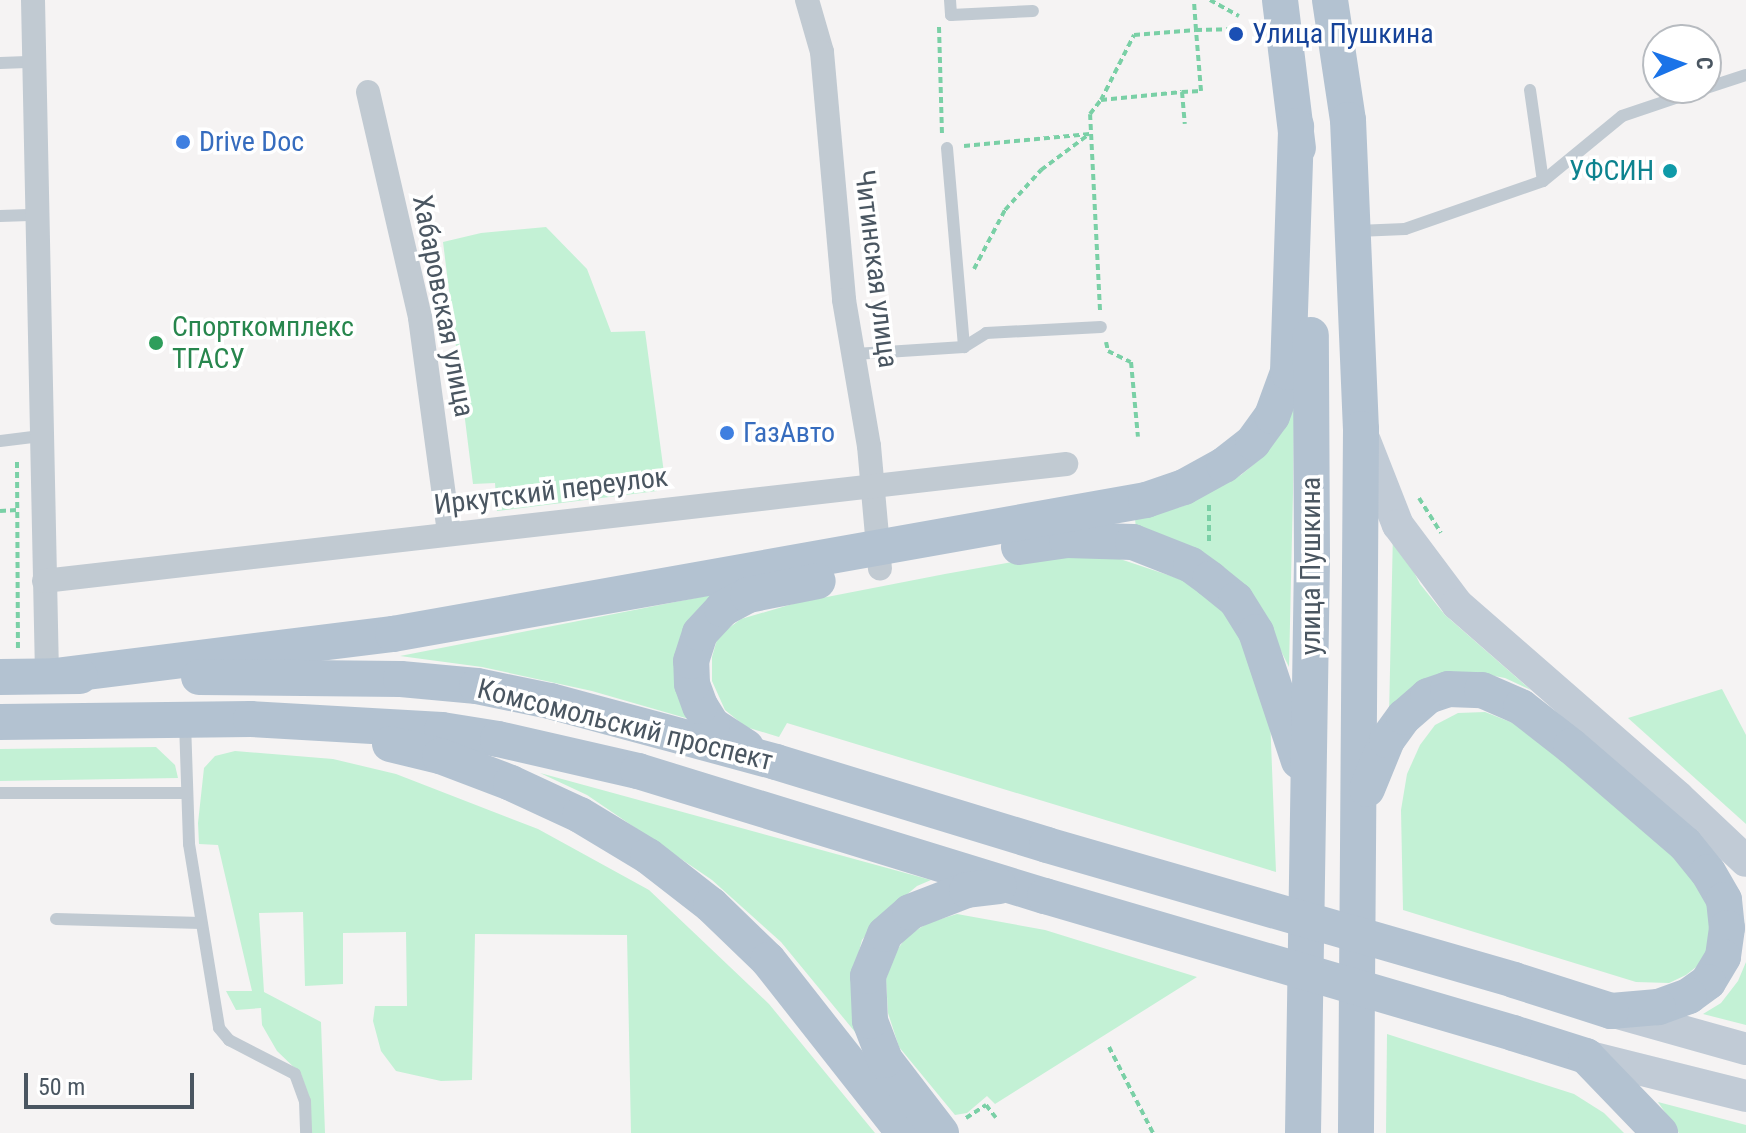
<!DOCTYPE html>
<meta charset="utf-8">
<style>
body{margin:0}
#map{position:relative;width:1746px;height:1133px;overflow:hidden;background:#f5f3f3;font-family:"Roboto Condensed",sans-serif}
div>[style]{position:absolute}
.green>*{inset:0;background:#c3f1d5}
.path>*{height:4px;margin-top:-2px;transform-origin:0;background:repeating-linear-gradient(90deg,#7ad0a6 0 6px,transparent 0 10px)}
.service>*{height:12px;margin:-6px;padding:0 6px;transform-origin:6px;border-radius:6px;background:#c1cad2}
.minor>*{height:24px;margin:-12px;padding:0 12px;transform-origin:12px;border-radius:12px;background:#c1cad2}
.secondary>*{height:32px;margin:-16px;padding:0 16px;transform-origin:16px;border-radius:16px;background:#c1cbd6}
.primary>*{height:36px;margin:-18px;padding:0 18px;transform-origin:18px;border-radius:18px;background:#b3c2d1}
.primary-bridge>*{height:36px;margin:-18px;padding:0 18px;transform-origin:18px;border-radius:18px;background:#b3c2d1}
.dots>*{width:22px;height:22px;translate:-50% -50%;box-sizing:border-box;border:4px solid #fff;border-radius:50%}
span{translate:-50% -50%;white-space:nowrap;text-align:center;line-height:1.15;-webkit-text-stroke:7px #fff;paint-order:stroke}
.transit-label{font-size:28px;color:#164399}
.left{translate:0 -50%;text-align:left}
.shop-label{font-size:28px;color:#366cbe}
.culture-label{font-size:28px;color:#0d838f}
.right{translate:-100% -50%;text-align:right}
.street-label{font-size:28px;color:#4a5661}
.leisure-label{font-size:28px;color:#27864d}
.north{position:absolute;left:1642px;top:24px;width:80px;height:80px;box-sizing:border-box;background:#fff;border:2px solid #b7bbc0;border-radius:50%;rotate:88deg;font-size:22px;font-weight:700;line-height:32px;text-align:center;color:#4a5661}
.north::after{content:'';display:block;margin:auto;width:28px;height:36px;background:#1a73e8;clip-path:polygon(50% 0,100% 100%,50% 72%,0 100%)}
.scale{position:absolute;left:24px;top:1073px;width:170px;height:36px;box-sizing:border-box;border:4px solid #4a5661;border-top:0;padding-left:10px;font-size:24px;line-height:28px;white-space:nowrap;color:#4a5661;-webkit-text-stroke:6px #fff;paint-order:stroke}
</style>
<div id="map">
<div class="green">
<i style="clip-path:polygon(546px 227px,587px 269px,611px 332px,645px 331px,664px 473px,656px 478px,657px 491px,497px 511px,495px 483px,473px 484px,443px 242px,481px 233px)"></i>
<i style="clip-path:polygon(1294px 408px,1293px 493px,1289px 667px,1274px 637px,1136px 530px,1135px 518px,1181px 507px,1241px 475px,1259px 460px)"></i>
<i style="clip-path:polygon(1393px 531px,1420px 584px,1445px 615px,1531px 690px,1505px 678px,1473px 672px,1443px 677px,1389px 716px)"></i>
<i style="clip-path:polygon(1096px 551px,1189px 582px,1226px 608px,1250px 650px,1270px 716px,1276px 872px,787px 723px,779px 737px,746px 727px,725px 710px,712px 681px,712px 657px,718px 636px,741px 619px,796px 603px,945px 574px,1063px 553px)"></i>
<i style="clip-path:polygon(726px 592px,706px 608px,696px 721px,592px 691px,482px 667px,400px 656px)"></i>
<i style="clip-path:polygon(1722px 689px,1746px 735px,1746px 824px,1628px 718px)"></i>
<i style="clip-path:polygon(1485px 712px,1518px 725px,1649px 830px,1714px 902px,1705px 960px,1686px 975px,1669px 983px,1636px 982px,1403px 910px,1401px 810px,1407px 774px,1420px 745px,1435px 725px,1458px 713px)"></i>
<i style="clip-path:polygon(156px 747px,175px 765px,178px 778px,0 781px,0 749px)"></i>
<i style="clip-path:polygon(235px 751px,333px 759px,396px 774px,538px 829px,649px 890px,769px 1004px,875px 1133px,631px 1133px,627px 935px,475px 934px,472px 1080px,441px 1081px,396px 1071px,381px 1051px,373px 1021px,375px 1006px,407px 1006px,406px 932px,343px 933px,343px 984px,305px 986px,303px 912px,259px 913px,264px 992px,321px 1022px,325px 1133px,309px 1133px,308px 1095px,301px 1074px,277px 1051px,262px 1025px,261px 1008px,236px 1010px,226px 991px,252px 991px,218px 845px,199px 844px,198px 823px,204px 768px,215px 756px)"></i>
<i style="clip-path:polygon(540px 773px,931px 880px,917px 886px,879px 918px,862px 940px,854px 970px,860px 1038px,781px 942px,712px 880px,587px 795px)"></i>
<i style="clip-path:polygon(957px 914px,1045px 930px,1197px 977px,995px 1104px,987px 1096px,967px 1113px,955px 1115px,899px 1047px,888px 1013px,886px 979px,895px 953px,907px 936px,928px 923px)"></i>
<i style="clip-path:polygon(1746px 962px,1746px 1025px,1703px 1014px,1721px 1003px,1738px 981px)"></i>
<i style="clip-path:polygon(1387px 1034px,1574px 1094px,1604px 1113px,1624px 1133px,1386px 1133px)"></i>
<i style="clip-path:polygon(1658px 1102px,1746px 1125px,1746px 1133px,1679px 1133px)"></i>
</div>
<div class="path">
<i style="left:1210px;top:0;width:33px;rotate:29deg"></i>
<i style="left:939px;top:27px;width:106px;rotate:88.4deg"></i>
<i style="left:1182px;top:92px;width:19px;rotate:-3deg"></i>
<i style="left:1201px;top:91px;width:61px;rotate:-94.7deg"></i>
<i style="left:1196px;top:30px;width:45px;rotate:-1.3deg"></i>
<i style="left:1101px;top:100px;width:73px;rotate:-63.1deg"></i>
<i style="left:1134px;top:35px;width:62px;rotate:-4.6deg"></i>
<i style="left:1196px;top:30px;width:30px;rotate:-94deg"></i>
<i style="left:964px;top:146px;width:126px;rotate:-5.5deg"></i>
<i style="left:974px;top:269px;width:67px;rotate:-62.3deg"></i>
<i style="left:1005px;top:210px;width:54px;rotate:-48deg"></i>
<i style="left:1041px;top:170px;width:59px;rotate:-36.7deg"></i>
<i style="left:1100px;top:310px;width:196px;rotate:-92.9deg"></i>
<i style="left:1090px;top:114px;width:18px;rotate:-52deg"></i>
<i style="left:1101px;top:100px;width:81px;rotate:-5.6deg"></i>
<i style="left:1182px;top:92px;width:32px;rotate:85deg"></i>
<i style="left:1106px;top:342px;width:9px;rotate:77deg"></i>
<i style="left:1108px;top:351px;width:25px;rotate:26deg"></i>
<i style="left:1131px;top:362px;width:75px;rotate:84.7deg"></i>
<i style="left:17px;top:462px;width:188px;rotate:89.7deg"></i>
<i style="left:1419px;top:498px;width:41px;rotate:57.8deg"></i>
<i style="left:1209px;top:505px;width:40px;rotate:90deg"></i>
<i style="left:0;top:511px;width:17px;rotate:-3deg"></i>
<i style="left:1109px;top:1047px;width:97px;rotate:62.9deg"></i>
<i style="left:966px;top:1118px;width:24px;rotate:-33deg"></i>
<i style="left:986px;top:1105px;width:16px;rotate:52deg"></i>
</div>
<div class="service">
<i style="left:950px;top:0;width:15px;rotate:86deg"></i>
<i style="left:951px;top:15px;width:82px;rotate:-2.8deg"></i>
<i style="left:0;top:63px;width:34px;rotate:-2deg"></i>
<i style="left:1706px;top:88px;width:42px;rotate:-18deg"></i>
<i style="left:1530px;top:90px;width:92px;rotate:81.9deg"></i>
<i style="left:947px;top:148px;width:200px;rotate:85.1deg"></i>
<i style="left:0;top:216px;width:37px;rotate:-2deg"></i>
<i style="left:1357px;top:231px;width:48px;rotate:-2.4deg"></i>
<i style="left:1405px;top:229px;width:146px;rotate:-19.2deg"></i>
<i style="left:1543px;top:181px;width:102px;rotate:-39.4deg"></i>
<i style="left:1622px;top:116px;width:88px;rotate:-18.6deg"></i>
<i style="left:855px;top:354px;width:109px;rotate:-3.7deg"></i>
<i style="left:964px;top:347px;width:26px;rotate:-32deg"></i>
<i style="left:986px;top:333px;width:115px;rotate:-3deg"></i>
<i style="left:0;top:441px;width:41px;rotate:-7deg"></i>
<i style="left:185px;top:722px;width:122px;rotate:88.1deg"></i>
<i style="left:189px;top:844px;width:186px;rotate:80.7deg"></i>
<i style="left:219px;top:1028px;width:16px;rotate:50deg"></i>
<i style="left:229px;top:1040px;width:74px;rotate:27.3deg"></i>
<i style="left:295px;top:1074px;width:29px;rotate:70deg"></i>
<i style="left:305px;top:1101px;width:32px;rotate:88deg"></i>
<i style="left:0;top:793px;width:186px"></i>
<i style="left:56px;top:919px;width:145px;rotate:1.6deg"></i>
</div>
<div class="minor">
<i style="left:33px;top:0;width:676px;rotate:88.81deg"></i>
<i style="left:807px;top:0;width:54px;rotate:73.9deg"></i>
<i style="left:822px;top:52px;width:249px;rotate:84.9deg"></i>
<i style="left:844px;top:300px;width:148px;rotate:80.3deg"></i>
<i style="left:869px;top:446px;width:123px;rotate:84.9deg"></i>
<i style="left:368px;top:92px;width:232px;rotate:77deg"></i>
<i style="left:420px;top:318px;width:217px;rotate:82.3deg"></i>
<i style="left:44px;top:581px;width:1029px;rotate:-6.53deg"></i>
</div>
<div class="secondary">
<i style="left:1365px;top:441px;width:90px;rotate:68.6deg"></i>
<i style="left:1398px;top:525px;width:99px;rotate:53.2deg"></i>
<i style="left:1457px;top:604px;width:293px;rotate:41.1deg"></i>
<i style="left:1678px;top:797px;width:93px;rotate:43.3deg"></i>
<i style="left:1618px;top:1013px;width:133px;rotate:15.7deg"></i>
<i style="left:1586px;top:1056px;width:165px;rotate:14deg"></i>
</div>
<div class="primary">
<i style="left:1280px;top:0;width:149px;rotate:83.1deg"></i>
<i style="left:1330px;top:0;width:121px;rotate:81.5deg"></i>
<i style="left:1348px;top:120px;width:309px;rotate:87.6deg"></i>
<i style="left:1361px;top:429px;width:704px;rotate:90.41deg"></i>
<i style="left:1019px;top:547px;width:49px;rotate:-8.3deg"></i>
<i style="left:1067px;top:540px;width:66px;rotate:1.7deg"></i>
<i style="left:1133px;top:542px;width:62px;rotate:21.6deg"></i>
<i style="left:1191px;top:565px;width:24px;rotate:36deg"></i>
<i style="left:1210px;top:579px;width:33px;rotate:39deg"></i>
<i style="left:1236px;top:600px;width:38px;rotate:58deg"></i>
<i style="left:1256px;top:632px;width:136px;rotate:71.6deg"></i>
<i style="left:55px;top:676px;width:341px;rotate:-7.1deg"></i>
<i style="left:393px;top:634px;width:765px;rotate:-10.09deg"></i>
<i style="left:1146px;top:500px;width:40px;rotate:-18.9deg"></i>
<i style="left:1184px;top:487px;width:46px;rotate:-28.8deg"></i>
<i style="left:1224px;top:465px;width:37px;rotate:-38deg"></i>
<i style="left:1253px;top:442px;width:32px;rotate:-54deg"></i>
<i style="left:1272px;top:416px;width:47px;rotate:-70deg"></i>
<i style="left:1288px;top:372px;width:246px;rotate:-88.1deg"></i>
<i style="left:0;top:677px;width:80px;rotate:-0.7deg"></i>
<i style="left:199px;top:677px;width:202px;rotate:0.6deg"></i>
<i style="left:401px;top:679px;width:76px;rotate:5.3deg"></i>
<i style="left:477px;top:686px;width:75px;rotate:11.6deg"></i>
<i style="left:550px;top:701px;width:234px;rotate:15.1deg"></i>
<i style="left:776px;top:762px;width:283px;rotate:17deg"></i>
<i style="left:0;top:722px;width:251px;rotate:-0.7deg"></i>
<i style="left:251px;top:719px;width:191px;rotate:3.3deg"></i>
<i style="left:442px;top:730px;width:57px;rotate:9.1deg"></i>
<i style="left:498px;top:739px;width:144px;rotate:12.9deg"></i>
<i style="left:638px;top:771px;width:426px;rotate:17.1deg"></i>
<i style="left:390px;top:744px;width:51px;rotate:13.5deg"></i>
<i style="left:440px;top:756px;width:76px;rotate:20.8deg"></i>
<i style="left:511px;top:783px;width:76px;rotate:24.9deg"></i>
<i style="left:580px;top:815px;width:79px;rotate:31.1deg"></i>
<i style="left:648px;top:856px;width:80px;rotate:37.9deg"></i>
<i style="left:711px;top:905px;width:79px;rotate:44deg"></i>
<i style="left:768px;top:960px;width:220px;rotate:51.8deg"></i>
<i style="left:746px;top:747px;width:40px;rotate:-147.1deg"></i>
<i style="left:712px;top:725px;width:22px;rotate:-122deg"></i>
<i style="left:700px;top:706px;width:23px;rotate:-110deg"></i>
<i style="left:692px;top:684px;width:23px;rotate:-92deg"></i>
<i style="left:691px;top:661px;width:29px;rotate:-72deg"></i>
<i style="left:700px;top:633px;width:33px;rotate:-47deg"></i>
<i style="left:722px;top:609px;width:30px;rotate:-28deg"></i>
<i style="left:748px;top:595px;width:71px;rotate:-11.3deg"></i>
<i style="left:1367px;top:789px;width:53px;rotate:-67.8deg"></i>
<i style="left:1387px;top:740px;width:29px;rotate:-54deg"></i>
<i style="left:1404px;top:717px;width:32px;rotate:-41deg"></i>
<i style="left:1428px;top:696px;width:21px;rotate:-19deg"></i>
<i style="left:1448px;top:689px;width:34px;rotate:2deg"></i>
<i style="left:1482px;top:690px;width:43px;rotate:23.6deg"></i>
<i style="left:1521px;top:707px;width:63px;rotate:38deg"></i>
<i style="left:1571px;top:746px;width:150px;rotate:40.7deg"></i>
<i style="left:1685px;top:844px;width:36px;rotate:51deg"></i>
<i style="left:1708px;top:872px;width:32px;rotate:60deg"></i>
<i style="left:1724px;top:900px;width:28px;rotate:84deg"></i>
<i style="left:1727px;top:928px;width:29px;rotate:98deg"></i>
<i style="left:1723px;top:957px;width:29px;rotate:121deg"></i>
<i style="left:1708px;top:982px;width:24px;rotate:144deg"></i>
<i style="left:1689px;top:996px;width:33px;rotate:160deg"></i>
<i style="left:1658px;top:1007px;width:47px;rotate:175.1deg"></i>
<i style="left:1611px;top:1011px;width:102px;rotate:-162.3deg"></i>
<i style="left:1513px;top:1033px;width:77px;rotate:17.5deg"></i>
<i style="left:1586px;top:1056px;width:107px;rotate:46.1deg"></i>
<i style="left:941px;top:1133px;width:92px;rotate:-127.5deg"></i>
<i style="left:885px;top:1060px;width:42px;rotate:-111deg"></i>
<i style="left:870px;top:1021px;width:45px;rotate:-92.5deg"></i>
<i style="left:868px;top:976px;width:45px;rotate:-68deg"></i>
<i style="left:885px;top:934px;width:33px;rotate:-41deg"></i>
<i style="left:910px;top:912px;width:61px;rotate:-21.1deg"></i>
<i style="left:967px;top:890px;width:32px;rotate:-7deg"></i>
<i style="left:1303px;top:1133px;width:575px;rotate:-89.1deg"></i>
<i style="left:1312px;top:558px;width:223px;rotate:-90.3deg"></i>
</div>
<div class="primary-bridge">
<i style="left:1047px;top:845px;width:486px;rotate:16.1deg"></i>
<i style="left:1045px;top:896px;width:488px;rotate:16.3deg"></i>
</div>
<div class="dots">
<i style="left:1236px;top:34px;background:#1a4fb4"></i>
<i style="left:183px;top:142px;background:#3f7fe0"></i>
<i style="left:1670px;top:171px;background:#0f9aa8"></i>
<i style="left:156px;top:343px;background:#2e9e5b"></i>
<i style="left:727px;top:433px;background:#3f7fe0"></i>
</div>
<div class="transit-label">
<span class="left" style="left:1252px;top:34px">Улица Пушкина</span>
</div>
<div class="shop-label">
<span class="left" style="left:199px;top:142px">Drive Doc</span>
<span class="left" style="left:743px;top:433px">ГазАвто</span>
</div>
<div class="culture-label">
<span class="right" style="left:1654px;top:171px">УФСИН</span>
</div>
<div class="street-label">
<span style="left:876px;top:269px;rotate:83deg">Читинская улица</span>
<span style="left:443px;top:306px;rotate:79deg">Хабаровская улица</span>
<span style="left:551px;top:491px;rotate:-7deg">Иркутский переулок</span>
<span style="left:1311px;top:566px;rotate:-90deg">улица Пушкина</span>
<span style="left:625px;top:725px;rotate:14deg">Комсомольский проспект</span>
</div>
<div class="leisure-label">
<span class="left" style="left:172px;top:343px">Спорткомплекс<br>ТГАСУ</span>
</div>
<div class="north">С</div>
<div class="scale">50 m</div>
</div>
